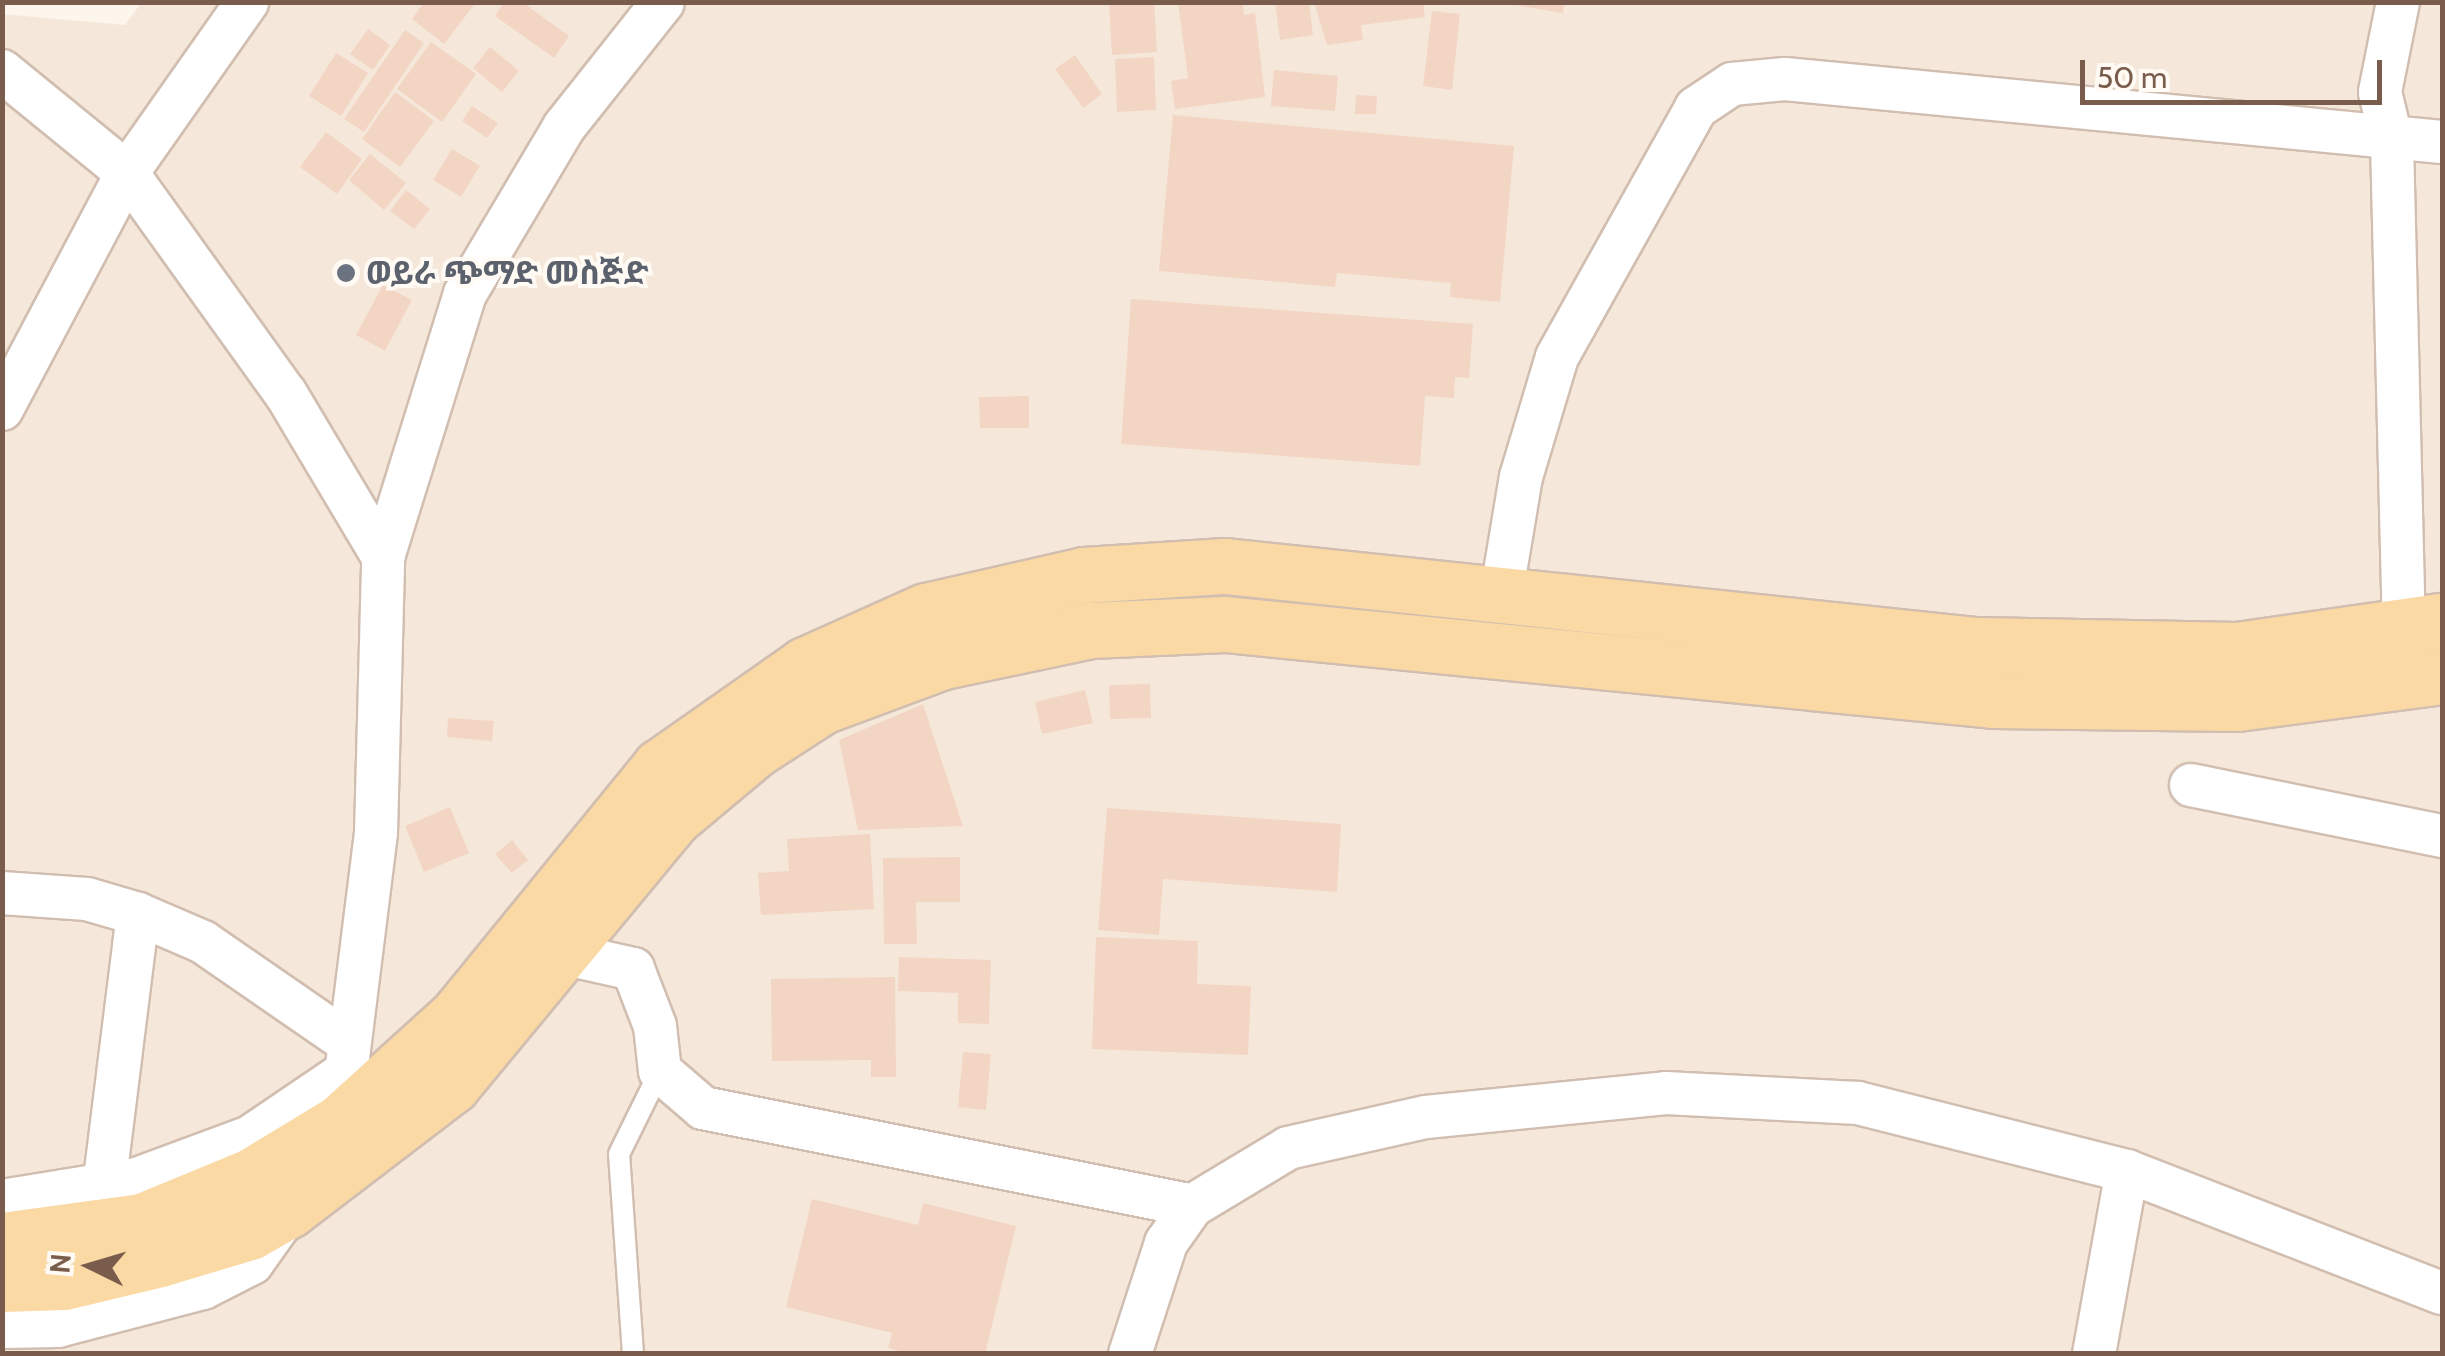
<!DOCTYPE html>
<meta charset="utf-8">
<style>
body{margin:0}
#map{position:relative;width:2445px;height:1356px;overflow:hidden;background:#fdf6ec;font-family:Cabin,"Noto Sans Ethiopic",sans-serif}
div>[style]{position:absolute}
.residential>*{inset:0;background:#f5e8da}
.building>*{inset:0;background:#f3d5c3}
.roads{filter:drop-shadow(2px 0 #d1beb0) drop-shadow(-2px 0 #d1beb0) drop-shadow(0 2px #d1beb0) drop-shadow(0 -2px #d1beb0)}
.service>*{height:20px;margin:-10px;padding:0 10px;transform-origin:10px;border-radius:10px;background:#fff}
.minor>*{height:42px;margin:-21px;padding:0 21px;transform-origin:21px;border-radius:21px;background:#fff}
.primary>*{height:55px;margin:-27.5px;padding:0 27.5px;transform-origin:27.5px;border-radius:27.5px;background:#fbd9a5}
.dots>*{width:28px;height:28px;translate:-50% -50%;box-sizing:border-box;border:5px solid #fffaf3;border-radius:50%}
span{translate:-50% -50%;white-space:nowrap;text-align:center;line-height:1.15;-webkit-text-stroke:8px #fffaf3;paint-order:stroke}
.worship-label{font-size:32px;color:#5b616d;font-weight:700}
.left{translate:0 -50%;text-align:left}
.frame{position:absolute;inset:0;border:5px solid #7a5c4d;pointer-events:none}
.north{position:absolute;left:40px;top:1216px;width:100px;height:100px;-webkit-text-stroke:8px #fffaf3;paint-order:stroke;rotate:275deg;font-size:28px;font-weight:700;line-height:40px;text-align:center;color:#7a5c4d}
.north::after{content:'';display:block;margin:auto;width:35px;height:45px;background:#7a5c4d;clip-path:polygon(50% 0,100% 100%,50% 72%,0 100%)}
.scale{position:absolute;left:2080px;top:60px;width:302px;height:45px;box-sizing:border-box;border:5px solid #7a5c4d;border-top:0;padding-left:12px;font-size:30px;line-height:35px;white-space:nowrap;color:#7a5c4d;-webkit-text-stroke:8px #fffaf3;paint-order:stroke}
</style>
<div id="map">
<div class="residential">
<i style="clip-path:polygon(142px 2px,2442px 3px,2442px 1353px,3px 1353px,2px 14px,125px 25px)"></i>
</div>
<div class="building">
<i style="clip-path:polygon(424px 2px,471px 2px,474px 5px,444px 44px,412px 19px)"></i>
<i style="clip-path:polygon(504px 2px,522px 2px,569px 36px,554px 58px,495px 16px)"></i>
<i style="clip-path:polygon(1109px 2px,1154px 2px,1157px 52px,1112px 55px)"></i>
<i style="clip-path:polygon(1178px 2px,1243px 2px,1244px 15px,1255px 13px,1265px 97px,1175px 109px,1171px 81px,1188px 78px)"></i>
<i style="clip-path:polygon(1275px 2px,1309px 2px,1313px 35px,1280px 40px)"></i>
<i style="clip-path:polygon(1314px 2px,1423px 2px,1425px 17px,1361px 25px,1363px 40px,1327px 45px)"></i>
<i style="clip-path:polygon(1497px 2px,1564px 2px,1563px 13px)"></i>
<i style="clip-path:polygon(1432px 11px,1460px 14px,1452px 90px,1423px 86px)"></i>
<i style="clip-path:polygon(368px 29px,390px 45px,373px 70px,350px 54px)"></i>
<i style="clip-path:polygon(405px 30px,424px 43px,364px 132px,344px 119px)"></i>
<i style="clip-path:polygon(431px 42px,476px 74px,442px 122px,397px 89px)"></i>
<i style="clip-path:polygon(490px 47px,519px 71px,502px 92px,473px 68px)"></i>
<i style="clip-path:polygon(336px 53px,368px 73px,341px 116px,309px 96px)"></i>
<i style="clip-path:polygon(1075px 55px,1102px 94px,1083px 108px,1055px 69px)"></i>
<i style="clip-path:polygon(1154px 57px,1156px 110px,1117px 112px,1115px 59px)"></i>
<i style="clip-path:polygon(1274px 70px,1338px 76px,1335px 111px,1271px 106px)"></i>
<i style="clip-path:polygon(395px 92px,434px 121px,400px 167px,362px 139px)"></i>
<i style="clip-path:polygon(1356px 95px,1377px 96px,1376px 114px,1355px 114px)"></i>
<i style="clip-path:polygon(472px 106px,498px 123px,487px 138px,462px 121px)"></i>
<i style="clip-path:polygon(1173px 115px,1514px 146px,1500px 302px,1450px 297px,1451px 283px,1337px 273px,1335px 287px,1159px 271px)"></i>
<i style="clip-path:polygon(326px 132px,362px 159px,337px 194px,300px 167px)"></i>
<i style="clip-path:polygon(452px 149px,480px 166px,461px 197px,433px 180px)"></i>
<i style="clip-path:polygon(370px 154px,406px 183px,384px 210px,349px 180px)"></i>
<i style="clip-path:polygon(406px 190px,430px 209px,414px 229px,390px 211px)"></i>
<i style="clip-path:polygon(383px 285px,412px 300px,385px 351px,356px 335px)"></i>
<i style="clip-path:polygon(1131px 299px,1473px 324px,1469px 378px,1455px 377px,1454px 398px,1425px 396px,1420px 466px,1121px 444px)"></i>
<i style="clip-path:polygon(1029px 396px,1029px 428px,980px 428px,979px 397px)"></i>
<i style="clip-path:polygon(1150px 684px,1151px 718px,1110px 719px,1109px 685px)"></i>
<i style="clip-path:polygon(1085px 690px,1093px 723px,1042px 734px,1035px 702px)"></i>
<i style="clip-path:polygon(923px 704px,963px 826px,858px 830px,839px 740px)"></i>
<i style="clip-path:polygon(448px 718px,494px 721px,492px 741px,447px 737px)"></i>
<i style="clip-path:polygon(450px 807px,469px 853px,424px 872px,405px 826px)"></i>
<i style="clip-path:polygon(1107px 808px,1341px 824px,1337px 892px,1163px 879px,1159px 935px,1098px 930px)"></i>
<i style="clip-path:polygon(870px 834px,874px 909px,761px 915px,758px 873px,789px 871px,787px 839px)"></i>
<i style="clip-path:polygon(512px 840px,528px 860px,512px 873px,495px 854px)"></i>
<i style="clip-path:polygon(960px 857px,960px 902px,916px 902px,917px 944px,884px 944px,883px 858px)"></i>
<i style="clip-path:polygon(1096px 937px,1198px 941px,1197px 984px,1251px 986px,1248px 1055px,1092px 1049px)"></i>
<i style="clip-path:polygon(899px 957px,991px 960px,989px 1024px,958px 1023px,958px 993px,898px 991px)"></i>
<i style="clip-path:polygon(895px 977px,896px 1077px,871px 1077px,871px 1060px,772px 1061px,771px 979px)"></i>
<i style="clip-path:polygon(963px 1052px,991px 1054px,986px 1110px,958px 1107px)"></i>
<i style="clip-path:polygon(812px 1199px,918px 1225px,923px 1203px,1016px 1226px,985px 1354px,911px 1354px,888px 1348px,892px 1333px,786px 1307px)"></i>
</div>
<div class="roads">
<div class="service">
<i style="left:633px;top:1354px;width:200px;rotate:-94deg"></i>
<i style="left:619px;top:1154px;width:93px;rotate:-63.7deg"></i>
</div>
<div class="minor">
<i style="left:2398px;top:2px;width:92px;rotate:101.3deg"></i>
<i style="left:2380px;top:92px;width:51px;rotate:76.5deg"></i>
<i style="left:2392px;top:142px;width:483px;rotate:88.6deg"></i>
<i style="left:2px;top:71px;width:161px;rotate:39.2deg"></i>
<i style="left:127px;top:173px;width:272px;rotate:54.3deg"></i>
<i style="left:286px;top:394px;width:190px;rotate:59.2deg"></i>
<i style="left:2px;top:409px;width:267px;rotate:-62.1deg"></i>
<i style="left:127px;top:173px;width:209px;rotate:-54.9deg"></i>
<i style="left:1501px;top:596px;width:121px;rotate:-80.5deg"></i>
<i style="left:1521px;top:477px;width:125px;rotate:-73.3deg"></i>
<i style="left:1557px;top:357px;width:285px;rotate:-60.8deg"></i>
<i style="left:1696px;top:108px;width:43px;rotate:-33.7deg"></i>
<i style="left:1732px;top:84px;width:53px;rotate:-5.4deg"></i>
<i style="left:1785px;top:79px;width:660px;rotate:5.48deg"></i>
<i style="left:2191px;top:785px;width:256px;rotate:11.5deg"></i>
<i style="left:2px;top:893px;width:85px;rotate:4deg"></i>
<i style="left:87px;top:899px;width:53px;rotate:16.4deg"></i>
<i style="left:138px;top:914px;width:275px;rotate:97.1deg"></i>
<i style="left:138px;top:914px;width:71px;rotate:23.3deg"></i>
<i style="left:203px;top:942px;width:176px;rotate:34.6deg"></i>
<i style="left:566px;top:954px;width:69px;rotate:12.6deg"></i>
<i style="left:633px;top:969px;width:61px;rotate:68.9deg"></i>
<i style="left:655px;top:1026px;width:45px;rotate:83.7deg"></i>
<i style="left:660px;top:1071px;width:57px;rotate:40.7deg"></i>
<i style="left:703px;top:1108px;width:499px;rotate:11.3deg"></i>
<i style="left:340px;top:1122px;width:291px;rotate:-82.9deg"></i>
<i style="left:376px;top:833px;width:276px;rotate:-88.5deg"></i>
<i style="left:383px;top:557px;width:275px;rotate:-72.7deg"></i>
<i style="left:465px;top:294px;width:194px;rotate:-59.3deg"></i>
<i style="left:564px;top:127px;width:159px;rotate:-51.6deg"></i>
<i style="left:2px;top:1201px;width:137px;rotate:-9.3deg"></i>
<i style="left:137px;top:1179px;width:121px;rotate:-20.4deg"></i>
<i style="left:250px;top:1137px;width:116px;rotate:-34.1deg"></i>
<i style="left:2px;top:1327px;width:56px;rotate:-1deg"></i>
<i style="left:58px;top:1326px;width:150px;rotate:-14.7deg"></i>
<i style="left:203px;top:1288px;width:55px;rotate:-27deg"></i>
<i style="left:252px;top:1263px;width:64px;rotate:-54.6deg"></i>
<i style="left:1130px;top:1354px;width:117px;rotate:-72deg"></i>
<i style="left:1166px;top:1243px;width:45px;rotate:-54.9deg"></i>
<i style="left:1192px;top:1206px;width:112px;rotate:-31.1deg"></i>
<i style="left:1288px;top:1148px;width:141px;rotate:-12.7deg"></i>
<i style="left:1426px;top:1117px;width:241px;rotate:-5.7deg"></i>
<i style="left:1666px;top:1093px;width:192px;rotate:3deg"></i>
<i style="left:1858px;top:1103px;width:277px;rotate:14.2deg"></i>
<i style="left:2127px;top:1171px;width:338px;rotate:21.2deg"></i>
<i style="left:2094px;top:1354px;width:186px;rotate:-79.8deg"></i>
</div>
<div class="primary">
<i style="left:2px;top:1240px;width:141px;rotate:-7.7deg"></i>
<i style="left:142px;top:1221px;width:118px;rotate:-22.4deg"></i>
<i style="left:251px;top:1176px;width:104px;rotate:-31.2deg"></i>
<i style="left:340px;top:1122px;width:156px;rotate:-42.2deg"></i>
<i style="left:456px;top:1017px;width:323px;rotate:-50.8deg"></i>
<i style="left:660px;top:767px;width:177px;rotate:-35.1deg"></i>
<i style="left:805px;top:665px;width:133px;rotate:-24.1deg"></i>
<i style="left:926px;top:611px;width:162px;rotate:-12.8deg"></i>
<i style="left:1084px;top:575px;width:141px;rotate:-3.7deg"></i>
<i style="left:1225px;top:566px;width:755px;rotate:6.01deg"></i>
<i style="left:1976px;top:645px;width:261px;rotate:1.1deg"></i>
<i style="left:2237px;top:650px;width:207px;rotate:-8.1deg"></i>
<i style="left:2px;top:1284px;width:62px;rotate:-1.8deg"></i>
<i style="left:64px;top:1282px;width:99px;rotate:-13.5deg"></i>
<i style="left:160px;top:1259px;width:94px;rotate:-16.7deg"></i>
<i style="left:250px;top:1232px;width:46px;rotate:-29.9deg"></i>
<i style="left:290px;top:1209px;width:204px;rotate:-37.4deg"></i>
<i style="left:452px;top:1085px;width:347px;rotate:-50.4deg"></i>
<i style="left:673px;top:818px;width:106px;rotate:-40deg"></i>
<i style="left:754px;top:750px;width:81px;rotate:-32.9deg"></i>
<i style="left:822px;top:706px;width:129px;rotate:-20.4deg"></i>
<i style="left:943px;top:661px;width:151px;rotate:-11.8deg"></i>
<i style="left:1091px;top:630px;width:134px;rotate:-2.6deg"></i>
<i style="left:1225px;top:624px;width:772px;rotate:5.65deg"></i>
<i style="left:1993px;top:700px;width:244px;rotate:0.7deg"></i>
<i style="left:2237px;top:703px;width:207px;rotate:-7.5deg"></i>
</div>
</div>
<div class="dots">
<i style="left:346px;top:273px;background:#6b7280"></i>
</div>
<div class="worship-label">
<span class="left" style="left:366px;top:273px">ወይራ ጭማድ መስጅድ</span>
</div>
<div class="frame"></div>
<div class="north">N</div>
<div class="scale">50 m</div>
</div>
